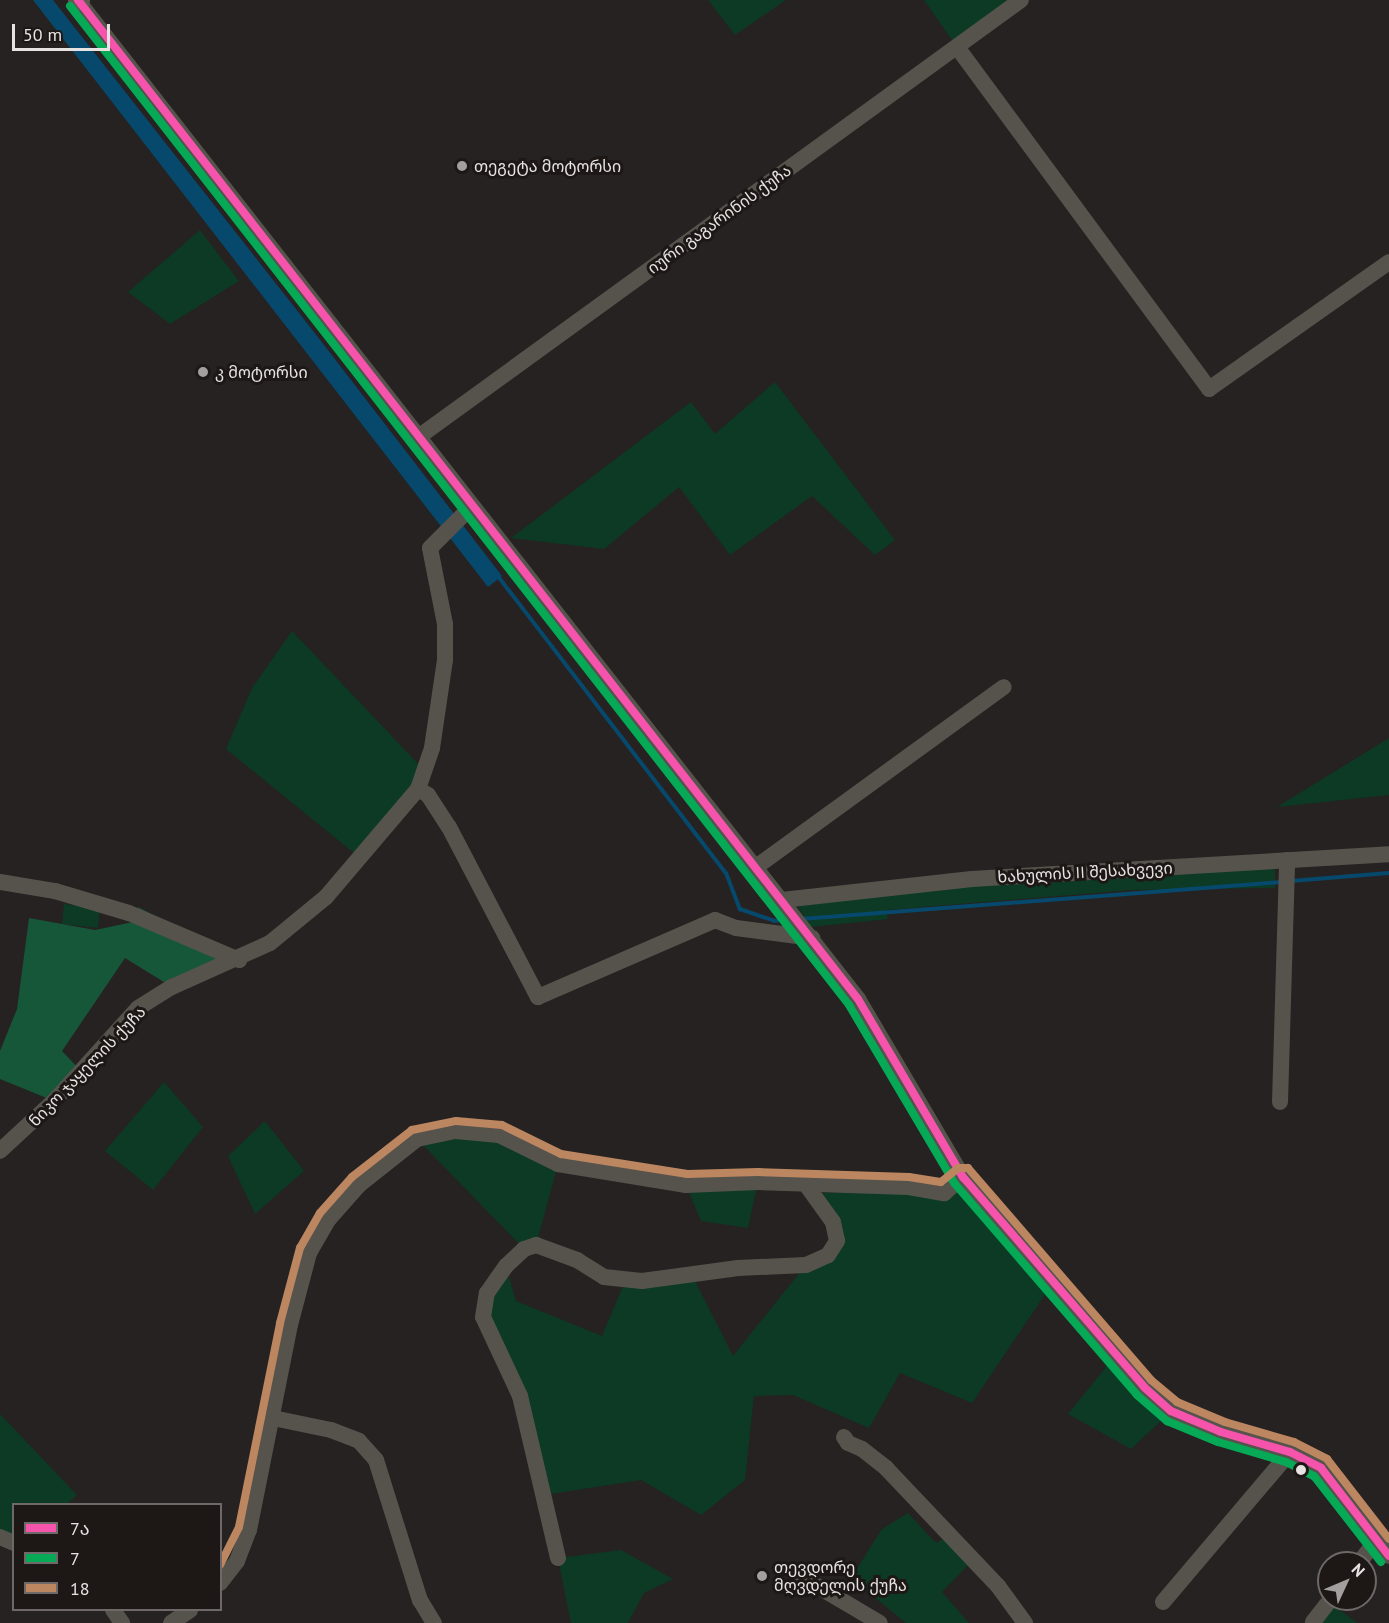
<!DOCTYPE html>
<meta charset="utf-8">
<style>
body{margin:0}
#map{position:relative;width:1389px;height:1623px;overflow:hidden;background:#252221;font-family:"PT Sans","Noto Sans Georgian",sans-serif}
div>[style]{position:absolute}
.green>*{inset:0;background:#0c3a24}
.forest>*{inset:0;background:#175739}
.water>*{inset:0;background:#06496d}
.stream>*{height:4px;margin:-2px;padding:0 2px;transform-origin:2px;border-radius:2px;background:#06496d}
.minor>*{height:16px;margin:-8px;padding:0 8px;transform-origin:8px;border-radius:8px;background:#56534c}
.major>*{height:21px;margin:-10.5px;padding:0 10.5px;transform-origin:10.5px;border-radius:10.5px;background:#605c52}
.bus-1>*{height:8px;margin:-4px;padding:0 4px;transform-origin:4px;border-radius:4px;background:#f653ac}
.bus-2>*{height:8px;margin:-4px;padding:0 4px;transform-origin:4px;border-radius:4px;background:#06aa56}
.bus-3>*{height:8px;margin:-4px;padding:0 4px;transform-origin:4px;border-radius:4px;background:#bb8660}
.dots>*{width:16px;height:16px;translate:-50% -50%;box-sizing:border-box;border:3px solid #1d1816;border-radius:50%}
span{translate:-50% -50%;white-space:nowrap;text-align:center;line-height:1.15;-webkit-text-stroke:6px #1d1816;paint-order:stroke}
.poi-label{font-size:16px;color:#e7e3e2}
.left{translate:0 -50%;text-align:left}
.street-label{font-size:16px;color:#e7e3e2}
.legend{position:absolute;left:12px;top:1503px;width:210px;height:108px;box-sizing:border-box;background:#1d1816;border:2px solid #6e6968;margin:0;padding:8px 10px;list-style:none;font-size:18px;color:#e7e3e2}
.legend li{display:flex;align-items:center;gap:12px;height:30px}
.legend b{width:30px;border:2px solid #6e6968}
.north{position:absolute;left:1317px;top:1551px;width:60px;height:60px;box-sizing:border-box;background:#1d1816;border:2px solid #6e6968;border-radius:50%;rotate:46deg;font-size:16px;font-weight:700;line-height:24px;text-align:center;color:#e7e3e2}
.north::after{content:'';display:block;margin:auto;width:21px;height:27px;background:#a39f9e;clip-path:polygon(50% 0,100% 100%,50% 72%,0 100%)}
.scale{position:absolute;left:12px;top:24px;width:98px;height:27px;box-sizing:border-box;border:3px solid #e7e3e2;border-top:0;padding-left:8px;font-size:18px;line-height:21px;white-space:nowrap;color:#e7e3e2;-webkit-text-stroke:4px #1d1816;paint-order:stroke}
</style>
<div id="map">
<div class="green">
<i style="clip-path:polygon(708px 0,786px 0,735px 35px)"></i>
<i style="clip-path:polygon(924px 0,1007px 0,957px 47px)"></i>
<i style="clip-path:polygon(200px 230px,239px 281px,170px 324px,128px 292px)"></i>
<i style="clip-path:polygon(775px 382px,895px 540px,875px 555px,812px 496px,730px 555px,679px 487px,604px 549px,511px 538px,691px 402px,715px 434px)"></i>
<i style="clip-path:polygon(292px 631px,424px 770px,360px 858px,226px 749px,252px 688px)"></i>
<i style="clip-path:polygon(1389px 738px,1389px 795px,1277px 807px)"></i>
<i style="clip-path:polygon(1275px 866px,1275px 888px,1131px 890px,886px 910px,888px 919px,811px 927px,797px 905px,974px 879px)"></i>
<i style="clip-path:polygon(64px 904px,100px 908px,98px 928px,62px 924px)"></i>
<i style="clip-path:polygon(164px 1082px,203px 1127px,153px 1190px,105px 1151px)"></i>
<i style="clip-path:polygon(265px 1121px,304px 1171px,255px 1214px,228px 1156px)"></i>
<i style="clip-path:polygon(499px 1135px,558px 1164px,536px 1245px,524px 1249px,417px 1139px)"></i>
<i style="clip-path:polygon(758px 1182px,748px 1228px,701px 1221px,686px 1185px)"></i>
<i style="clip-path:polygon(963px 1188px,1048px 1290px,972px 1403px,900px 1373px,869px 1428px,793px 1395px,754px 1396px,745px 1480px,701px 1515px,641px 1480px,544px 1495px,493px 1340px,487px 1293px,506px 1266px,516px 1301px,602px 1336px,626px 1279px,692px 1275px,733px 1356px,802px 1270px,843px 1243px,818px 1193px)"></i>
<i style="clip-path:polygon(1110px 1362px,1167px 1415px,1131px 1449px,1068px 1414px)"></i>
<i style="clip-path:polygon(0 1414px,77px 1495px,67px 1504px,14px 1504px,13px 1543px,0 1537px)"></i>
<i style="clip-path:polygon(908px 1513px,936px 1543px,950px 1535px,973px 1560px,942px 1592px,969px 1623px,906px 1623px,851px 1578px,882px 1529px)"></i>
<i style="clip-path:polygon(621px 1550px,673px 1579px,644px 1593px,628px 1623px,571px 1623px,558px 1558px)"></i>
<i style="clip-path:polygon(1329px 1602px,1357px 1623px,1313px 1623px)"></i>
</div>
<div class="forest">
<i style="clip-path:polygon(138px 907px,239px 960px,172px 987px,125px 958px,62px 1051px,80px 1070px,54px 1101px,0 1079px,0 1051px,17px 1009px,29px 918px,95px 930px,133px 922px)"></i>
</div>
<div class="water">
<i style="clip-path:polygon(33px 0,53px 0,314px 332px,502px 576px,488px 587px)"></i>
</div>
<div class="stream">
<i style="left:497px;top:575px;width:376px;rotate:52.5deg"></i>
<i style="left:726px;top:873px;width:39px;rotate:69deg"></i>
<i style="left:740px;top:909px;width:36px;rotate:19deg"></i>
<i style="left:774px;top:921px;width:16px;rotate:-7deg"></i>
<i style="left:1291px;top:881px;width:98px;rotate:-4.7deg"></i>
<i style="left:801px;top:919px;width:481px;rotate:-4.4deg"></i>
</div>
<div class="minor">
<i style="left:78px;top:1px;width:1267px;rotate:51.99deg"></i>
<i style="left:858px;top:999px;width:207px;rotate:59.5deg"></i>
<i style="left:963px;top:1177px;width:277px;rotate:49.2deg"></i>
<i style="left:1144px;top:1387px;width:36px;rotate:42deg"></i>
<i style="left:1171px;top:1411px;width:54px;rotate:22.8deg"></i>
<i style="left:1221px;top:1432px;width:72px;rotate:16.2deg"></i>
<i style="left:1290px;top:1452px;width:35px;rotate:27deg"></i>
<i style="left:1321px;top:1468px;width:111px;rotate:52.3deg"></i>
<i style="left:957px;top:47px;width:425px;rotate:53.6deg"></i>
<i style="left:1209px;top:389px;width:220px;rotate:-35.2deg"></i>
<i style="left:417px;top:438px;width:746px;rotate:-35.95deg"></i>
<i style="left:418px;top:789px;width:12px;rotate:31deg"></i>
<i style="left:428px;top:795px;width:38px;rotate:57deg"></i>
<i style="left:449px;top:827px;width:192px;rotate:62.4deg"></i>
<i style="left:538px;top:997px;width:193px;rotate:-23.5deg"></i>
<i style="left:715px;top:920px;width:22px;rotate:21deg"></i>
<i style="left:736px;top:928px;width:77px;rotate:7.5deg"></i>
<i style="left:756px;top:867px;width:306px;rotate:-36deg"></i>
<i style="left:0;top:882px;width:56px;rotate:9.3deg"></i>
<i style="left:55px;top:891px;width:77px;rotate:16.6deg"></i>
<i style="left:129px;top:913px;width:120px;rotate:23.1deg"></i>
<i style="left:782px;top:900px;width:191px;rotate:-6.3deg"></i>
<i style="left:972px;top:879px;width:418px;rotate:-3.4deg"></i>
<i style="left:1280px;top:1102px;width:242px;rotate:-88.3deg"></i>
<i style="left:0;top:1151px;width:74px;rotate:-42.8deg"></i>
<i style="left:54px;top:1101px;width:125px;rotate:-47.9deg"></i>
<i style="left:138px;top:1008px;width:40px;rotate:-32deg"></i>
<i style="left:172px;top:987px;width:107px;rotate:-24.2deg"></i>
<i style="left:270px;top:943px;width:72px;rotate:-39.4deg"></i>
<i style="left:326px;top:897px;width:142px;rotate:-49.6deg"></i>
<i style="left:418px;top:789px;width:43px;rotate:-71.1deg"></i>
<i style="left:432px;top:748px;width:89px;rotate:-81.6deg"></i>
<i style="left:445px;top:660px;width:36px;rotate:-90deg"></i>
<i style="left:445px;top:624px;width:77px;rotate:-101.2deg"></i>
<i style="left:430px;top:548px;width:58px;rotate:-45deg"></i>
<i style="left:273px;top:1418px;width:59px;rotate:11.7deg"></i>
<i style="left:331px;top:1430px;width:30px;rotate:21deg"></i>
<i style="left:359px;top:1441px;width:25px;rotate:48deg"></i>
<i style="left:376px;top:1460px;width:147px;rotate:72.6deg"></i>
<i style="left:420px;top:1600px;width:27px;rotate:59deg"></i>
<i style="left:844px;top:1437px;width:7px;rotate:56deg"></i>
<i style="left:848px;top:1443px;width:15px;rotate:23deg"></i>
<i style="left:862px;top:1449px;width:31px;rotate:38deg"></i>
<i style="left:886px;top:1468px;width:163px;rotate:46.5deg"></i>
<i style="left:998px;top:1586px;width:46px;rotate:53.9deg"></i>
<i style="left:0;top:1537px;width:15px;rotate:23deg"></i>
<i style="left:558px;top:1558px;width:166px;rotate:-103.2deg"></i>
<i style="left:520px;top:1396px;width:87px;rotate:-115.1deg"></i>
<i style="left:483px;top:1317px;width:24px;rotate:-81deg"></i>
<i style="left:487px;top:1293px;width:33px;rotate:-55deg"></i>
<i style="left:506px;top:1266px;width:25px;rotate:-43deg"></i>
<i style="left:524px;top:1249px;width:13px;rotate:-18deg"></i>
<i style="left:536px;top:1245px;width:44px;rotate:20.1deg"></i>
<i style="left:577px;top:1260px;width:32px;rotate:32deg"></i>
<i style="left:604px;top:1277px;width:38px;rotate:6deg"></i>
<i style="left:642px;top:1281px;width:97px;rotate:-7.7deg"></i>
<i style="left:738px;top:1268px;width:68px;rotate:-2.5deg"></i>
<i style="left:806px;top:1265px;width:24px;rotate:-24deg"></i>
<i style="left:828px;top:1255px;width:17px;rotate:-57deg"></i>
<i style="left:837px;top:1241px;width:19px;rotate:-102deg"></i>
<i style="left:833px;top:1222px;width:44px;rotate:-125.8deg"></i>
<i style="left:1359px;top:1563px;width:30px;rotate:-53deg"></i>
<i style="left:797px;top:1574px;width:96px;rotate:30.6deg"></i>
<i style="left:220px;top:1583px;width:28px;rotate:-52deg"></i>
<i style="left:237px;top:1561px;width:33px;rotate:-69deg"></i>
<i style="left:249px;top:1530px;width:209px;rotate:-78.7deg"></i>
<i style="left:290px;top:1325px;width:74px;rotate:-75.2deg"></i>
<i style="left:309px;top:1253px;width:39px;rotate:-60deg"></i>
<i style="left:329px;top:1219px;width:45px;rotate:-48.6deg"></i>
<i style="left:359px;top:1185px;width:74px;rotate:-38.4deg"></i>
<i style="left:417px;top:1139px;width:40px;rotate:-12deg"></i>
<i style="left:456px;top:1131px;width:43px;rotate:5.3deg"></i>
<i style="left:499px;top:1135px;width:66px;rotate:26.2deg"></i>
<i style="left:558px;top:1164px;width:130px;rotate:9.3deg"></i>
<i style="left:686px;top:1185px;width:72px;rotate:-2.4deg"></i>
<i style="left:758px;top:1182px;width:151px;rotate:1.9deg"></i>
<i style="left:909px;top:1187px;width:36px;rotate:10deg"></i>
<i style="left:944px;top:1193px;width:25px;rotate:-40deg"></i>
<i style="left:1163px;top:1602px;width:197px;rotate:-49.7deg"></i>
<i style="left:113px;top:1610px;width:16px;rotate:55deg"></i>
<i style="left:1313px;top:1622px;width:29px;rotate:-52deg"></i>
<i style="left:171px;top:1623px;width:23px;rotate:-34deg"></i>
</div>
<div class="major">
<i style="left:78px;top:0;width:1px"></i>
</div>
<div class="bus-1">
<i style="left:78px;top:0;width:1267px;rotate:52.02deg"></i>
<i style="left:858px;top:999px;width:207px;rotate:59.5deg"></i>
<i style="left:963px;top:1177px;width:277px;rotate:49.2deg"></i>
<i style="left:1144px;top:1387px;width:36px;rotate:42deg"></i>
<i style="left:1171px;top:1411px;width:54px;rotate:22.8deg"></i>
<i style="left:1221px;top:1432px;width:72px;rotate:16.2deg"></i>
<i style="left:1290px;top:1452px;width:35px;rotate:27deg"></i>
<i style="left:1321px;top:1468px;width:111px;rotate:52.3deg"></i>
</div>
<div class="bus-2">
<i style="left:70px;top:6px;width:1267px;rotate:52.05deg"></i>
<i style="left:849px;top:1005px;width:208px;rotate:59.4deg"></i>
<i style="left:955px;top:1184px;width:279px;rotate:49.2deg"></i>
<i style="left:1137px;top:1395px;width:40px;rotate:41deg"></i>
<i style="left:1167px;top:1421px;width:55px;rotate:22.4deg"></i>
<i style="left:1218px;top:1442px;width:71px;rotate:16.4deg"></i>
<i style="left:1286px;top:1462px;width:31px;rotate:27deg"></i>
<i style="left:1314px;top:1476px;width:109px;rotate:52.1deg"></i>
</div>
<div class="bus-3">
<i style="left:220px;top:1565px;width:42px;rotate:-63.4deg"></i>
<i style="left:239px;top:1527px;width:208px;rotate:-78.6deg"></i>
<i style="left:280px;top:1323px;width:78px;rotate:-75.1deg"></i>
<i style="left:300px;top:1248px;width:40px;rotate:-60.3deg"></i>
<i style="left:320px;top:1213px;width:48px;rotate:-48.4deg"></i>
<i style="left:352px;top:1177px;width:76px;rotate:-38.1deg"></i>
<i style="left:412px;top:1130px;width:45px;rotate:-11.6deg"></i>
<i style="left:456px;top:1121px;width:46px;rotate:5deg"></i>
<i style="left:502px;top:1125px;width:66px;rotate:26.2deg"></i>
<i style="left:561px;top:1154px;width:128px;rotate:9deg"></i>
<i style="left:687px;top:1174px;width:71px;rotate:-1.6deg"></i>
<i style="left:758px;top:1172px;width:151px;rotate:1.9deg"></i>
<i style="left:909px;top:1177px;width:32px;rotate:9deg"></i>
<i style="left:941px;top:1182px;width:22px;rotate:-39deg"></i>
<i style="left:958px;top:1168px;width:10px"></i>
<i style="left:968px;top:1168px;width:280px;rotate:49.2deg"></i>
<i style="left:1151px;top:1380px;width:34px;rotate:40deg"></i>
<i style="left:1177px;top:1402px;width:52px;rotate:22.6deg"></i>
<i style="left:1225px;top:1422px;width:72px;rotate:16.2deg"></i>
<i style="left:1294px;top:1442px;width:37px;rotate:27deg"></i>
<i style="left:1327px;top:1459px;width:101px;rotate:52.2deg"></i>
</div>
<div class="dots">
<i style="left:462px;top:166px;background:#a39f9e"></i>
<i style="left:203px;top:372px;background:#a39f9e"></i>
<i style="left:1301px;top:1470px;background:#e7e3e2"></i>
<i style="left:762px;top:1576px;background:#a39f9e"></i>
</div>
<div class="poi-label">
<span class="left" style="left:474px;top:166px">თეგეტა მოტორსი</span>
<span class="left" style="left:215px;top:372px">კ მოტორსი</span>
<span class="left" style="left:774px;top:1576px">თევდორე<br>მღვდელის ქუჩა</span>
</div>
<div class="street-label">
<span style="left:719px;top:219px;rotate:-36deg">იური გაგარინის ქუჩა</span>
<span style="left:1085px;top:872px;rotate:-3deg">ხახულის II შესახვევი</span>
<span style="left:87px;top:1066px;rotate:-46deg">ნიკო ჯაყელის ქუჩა</span>
</div>
<ul class="legend">
<li><b style="height:8px;background:#f653ac"></b>7ა</li>
<li><b style="height:8px;background:#06aa56"></b>7</li>
<li><b style="height:8px;background:#bb8660"></b>18</li>
</ul>
<div class="north">N</div>
<div class="scale">50 m</div>
</div>
